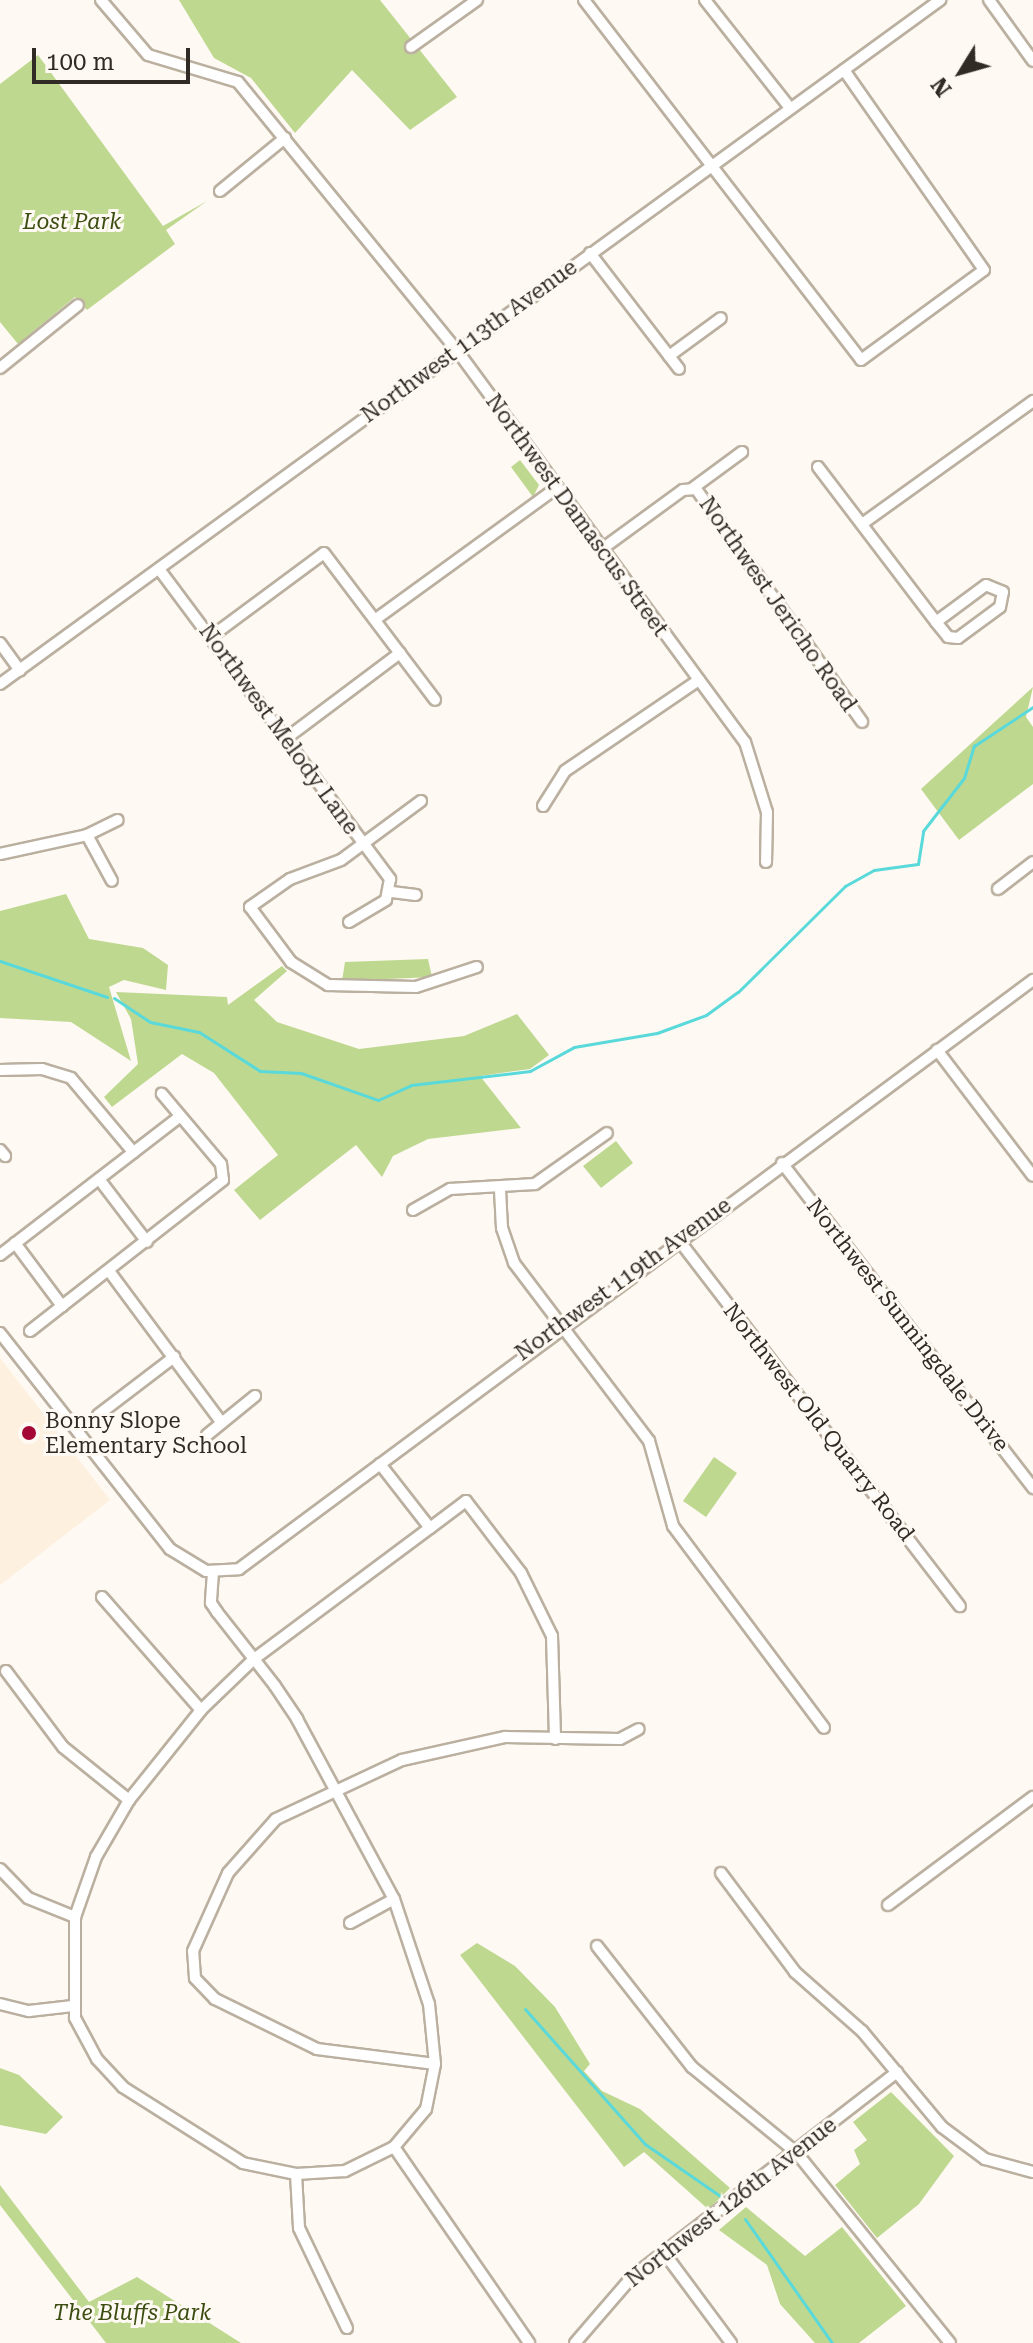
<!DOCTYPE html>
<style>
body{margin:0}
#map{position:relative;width:1033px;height:2343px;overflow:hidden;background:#fef9f3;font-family:"Roboto Serif",serif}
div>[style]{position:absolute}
.built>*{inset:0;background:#fef0de}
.green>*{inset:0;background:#bfd890}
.stream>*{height:3px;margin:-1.5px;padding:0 1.5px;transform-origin:1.5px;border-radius:1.5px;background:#5ad9da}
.roads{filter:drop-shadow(2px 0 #bbb0a0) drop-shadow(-2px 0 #bbb0a0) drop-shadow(0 2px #bbb0a0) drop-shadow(0 -2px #bbb0a0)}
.minor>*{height:10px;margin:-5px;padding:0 5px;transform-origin:5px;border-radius:5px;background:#fff}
.dots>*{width:22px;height:22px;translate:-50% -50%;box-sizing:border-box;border:4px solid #fef9f3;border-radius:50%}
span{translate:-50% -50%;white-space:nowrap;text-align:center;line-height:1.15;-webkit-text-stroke:6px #fef9f3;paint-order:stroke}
.park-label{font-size:22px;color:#3c4d11;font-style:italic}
.street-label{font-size:22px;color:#302b25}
.poi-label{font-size:22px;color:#302b25}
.left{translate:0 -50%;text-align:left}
.north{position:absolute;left:921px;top:32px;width:80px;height:80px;-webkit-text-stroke:6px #fef9f3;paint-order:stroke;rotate:233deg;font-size:22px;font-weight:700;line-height:32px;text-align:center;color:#302b25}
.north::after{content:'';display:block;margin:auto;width:28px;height:36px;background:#302b25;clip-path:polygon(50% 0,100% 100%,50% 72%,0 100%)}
.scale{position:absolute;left:32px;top:48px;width:158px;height:36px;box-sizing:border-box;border:4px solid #302b25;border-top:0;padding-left:10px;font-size:24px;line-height:28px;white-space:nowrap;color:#302b25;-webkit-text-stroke:6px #fef9f3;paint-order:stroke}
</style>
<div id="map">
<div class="built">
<i style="clip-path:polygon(0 1358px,110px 1500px,0 1585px)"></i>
</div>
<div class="green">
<i style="clip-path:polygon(179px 0,380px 0,457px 97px,410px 130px,352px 70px,295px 133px,251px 78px,214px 58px)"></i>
<i style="clip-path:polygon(38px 55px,163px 226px,207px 201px,166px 230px,175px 244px,87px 310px,75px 297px,18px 344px,0 322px,0 84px)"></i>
<i style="clip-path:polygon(520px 460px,539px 485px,533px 497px,511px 467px)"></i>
<i style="clip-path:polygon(1033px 687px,1026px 717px,1033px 727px,1033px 784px,959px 840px,921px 789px)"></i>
<i style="clip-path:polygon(66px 894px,89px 939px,143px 948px,168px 965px,166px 990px,124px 980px,109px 987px,131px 1061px,71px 1022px,0 1018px,0 911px)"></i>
<i style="clip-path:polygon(428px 959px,432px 977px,342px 981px,345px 962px)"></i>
<i style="clip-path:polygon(282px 966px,287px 971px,254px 1000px,277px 1022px,359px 1049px,464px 1036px,517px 1014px,549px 1055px,530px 1069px,480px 1076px,521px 1128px,428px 1139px,393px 1156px,382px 1177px,356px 1145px,260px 1220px,234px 1190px,278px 1155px,214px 1073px,182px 1054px,112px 1107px,104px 1097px,138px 1064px,131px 1019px,116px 992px,227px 997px,228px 1005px)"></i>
<i style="clip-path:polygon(616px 1141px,633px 1163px,601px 1188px,583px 1166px)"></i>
<i style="clip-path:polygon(714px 1457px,737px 1473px,706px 1517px,683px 1501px)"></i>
<i style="clip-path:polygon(477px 1943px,515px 1966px,555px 2007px,590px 2064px,584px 2071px,602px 2091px,640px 2109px,730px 2188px,717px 2201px,708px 2209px,644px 2152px,624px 2167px,460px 1955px)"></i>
<i style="clip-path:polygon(0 2068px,19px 2075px,63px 2117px,46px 2134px,0 2125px)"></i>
<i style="clip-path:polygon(891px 2092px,954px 2156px,919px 2204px,877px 2238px,835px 2185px,860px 2164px,854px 2150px,867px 2140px,853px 2122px)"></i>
<i style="clip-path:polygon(0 2185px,89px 2302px,137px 2277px,241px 2343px,106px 2343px,0 2205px)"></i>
<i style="clip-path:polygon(746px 2207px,805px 2256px,842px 2227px,906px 2306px,859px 2343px,815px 2343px,780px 2304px,767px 2265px,719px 2230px)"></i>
</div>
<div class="stream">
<i style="left:0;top:961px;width:113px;rotate:18.6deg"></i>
<i style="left:114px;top:998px;width:43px;rotate:33.7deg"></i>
<i style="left:150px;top:1022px;width:50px;rotate:11.5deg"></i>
<i style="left:199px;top:1032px;width:72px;rotate:32.6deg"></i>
<i style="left:260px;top:1071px;width:41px;rotate:2.8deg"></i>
<i style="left:301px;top:1073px;width:82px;rotate:19.3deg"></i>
<i style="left:378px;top:1100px;width:36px;rotate:-24deg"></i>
<i style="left:411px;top:1085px;width:120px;rotate:-6.7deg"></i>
<i style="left:530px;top:1071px;width:50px;rotate:-28.6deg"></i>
<i style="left:574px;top:1047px;width:84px;rotate:-9.6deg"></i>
<i style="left:657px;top:1033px;width:52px;rotate:-20.2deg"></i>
<i style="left:706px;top:1015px;width:39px;rotate:-36deg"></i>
<i style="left:738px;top:992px;width:151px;rotate:-44.7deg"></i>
<i style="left:845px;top:886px;width:33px;rotate:-29deg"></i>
<i style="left:874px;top:870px;width:44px;rotate:-7.8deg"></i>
<i style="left:918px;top:864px;width:33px;rotate:-81deg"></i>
<i style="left:923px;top:831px;width:67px;rotate:-52.3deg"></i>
<i style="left:964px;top:778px;width:34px;rotate:-73deg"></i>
<i style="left:974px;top:746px;width:71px;rotate:-33.5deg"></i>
<i style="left:525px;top:2009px;width:181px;rotate:48.4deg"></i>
<i style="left:645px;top:2144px;width:91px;rotate:34.7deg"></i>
<i style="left:745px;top:2219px;width:151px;rotate:54.9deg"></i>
</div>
<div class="roads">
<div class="minor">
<i style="left:101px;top:0;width:72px;rotate:49.5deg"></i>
<i style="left:148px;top:55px;width:94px;rotate:16.7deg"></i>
<i style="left:238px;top:82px;width:345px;rotate:50.8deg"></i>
<i style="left:456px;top:349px;width:488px;rotate:53.7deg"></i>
<i style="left:745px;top:742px;width:73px;rotate:72.6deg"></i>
<i style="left:767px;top:812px;width:50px;rotate:91.1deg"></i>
<i style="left:584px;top:0;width:454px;rotate:52.4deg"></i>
<i style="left:861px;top:360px;width:152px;rotate:-36.2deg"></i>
<i style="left:984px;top:270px;width:244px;rotate:-125deg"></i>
<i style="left:705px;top:0;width:137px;rotate:51.8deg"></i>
<i style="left:989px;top:0;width:75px;rotate:54.2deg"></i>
<i style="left:411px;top:47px;width:81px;rotate:-35.5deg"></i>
<i style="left:220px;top:191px;width:84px;rotate:-39.2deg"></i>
<i style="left:590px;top:253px;width:146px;rotate:52.5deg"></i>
<i style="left:669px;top:356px;width:64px;rotate:-36.2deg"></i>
<i style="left:0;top:368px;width:100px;rotate:-38.9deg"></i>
<i style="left:818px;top:467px;width:195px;rotate:52.7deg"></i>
<i style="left:936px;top:622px;width:19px;rotate:51deg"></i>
<i style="left:948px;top:637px;width:10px;rotate:6deg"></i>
<i style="left:958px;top:638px;width:52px;rotate:-36.4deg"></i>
<i style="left:1000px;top:607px;width:15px;rotate:-79deg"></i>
<i style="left:1003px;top:592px;width:18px;rotate:-158deg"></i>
<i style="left:986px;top:585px;width:62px;rotate:143.5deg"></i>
<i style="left:693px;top:488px;width:61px;rotate:-36.3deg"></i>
<i style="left:862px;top:524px;width:211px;rotate:-35.7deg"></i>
<i style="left:602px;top:549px;width:100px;rotate:-36.1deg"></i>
<i style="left:683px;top:490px;width:13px;rotate:-4deg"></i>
<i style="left:696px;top:489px;width:286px;rotate:54.5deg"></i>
<i style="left:159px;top:569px;width:387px;rotate:53.3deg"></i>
<i style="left:390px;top:879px;width:21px;rotate:101deg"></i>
<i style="left:386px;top:900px;width:43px;rotate:149.3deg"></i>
<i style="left:376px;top:619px;width:223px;rotate:-36deg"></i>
<i style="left:212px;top:636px;width:139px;rotate:-36.5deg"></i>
<i style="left:324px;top:553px;width:184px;rotate:52.9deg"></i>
<i style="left:0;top:643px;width:34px;rotate:54deg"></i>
<i style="left:0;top:684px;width:1163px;rotate:-36.04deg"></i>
<i style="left:288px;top:737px;width:140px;rotate:-36.9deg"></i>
<i style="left:421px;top:801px;width:99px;rotate:143.6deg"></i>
<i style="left:341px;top:860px;width:54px;rotate:159.6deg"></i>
<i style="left:290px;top:879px;width:49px;rotate:145deg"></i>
<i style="left:250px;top:907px;width:69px;rotate:53.3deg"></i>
<i style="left:291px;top:962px;width:44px;rotate:31.9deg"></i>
<i style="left:328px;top:985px;width:88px;rotate:1.3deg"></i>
<i style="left:416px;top:987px;width:64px;rotate:-18.2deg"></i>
<i style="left:543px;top:806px;width:41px;rotate:-57.8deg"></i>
<i style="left:565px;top:771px;width:162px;rotate:-34.2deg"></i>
<i style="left:87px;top:835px;width:52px;rotate:61.5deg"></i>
<i style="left:0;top:854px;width:89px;rotate:-12.3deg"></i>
<i style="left:87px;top:835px;width:34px;rotate:-26deg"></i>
<i style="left:998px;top:889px;width:44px;rotate:-37.6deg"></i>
<i style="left:392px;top:892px;width:24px;rotate:7deg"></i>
<i style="left:937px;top:1050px;width:158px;rotate:52.7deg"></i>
<i style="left:0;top:1070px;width:42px;rotate:-1.4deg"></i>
<i style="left:42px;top:1069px;width:30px;rotate:17deg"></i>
<i style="left:71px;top:1078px;width:97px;rotate:50deg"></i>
<i style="left:0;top:1150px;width:8px;rotate:50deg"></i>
<i style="left:782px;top:1163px;width:411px;rotate:52.3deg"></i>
<i style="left:99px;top:1179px;width:79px;rotate:52.7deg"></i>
<i style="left:500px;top:1190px;width:38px;rotate:87deg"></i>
<i style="left:502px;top:1228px;width:37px;rotate:71deg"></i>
<i style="left:514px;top:1263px;width:223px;rotate:52.8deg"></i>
<i style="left:649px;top:1441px;width:88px;rotate:74.2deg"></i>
<i style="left:673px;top:1526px;width:252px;rotate:53.2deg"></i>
<i style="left:413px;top:1210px;width:43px;rotate:-29.6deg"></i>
<i style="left:450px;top:1189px;width:85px;rotate:-3.4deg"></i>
<i style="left:535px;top:1184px;width:88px;rotate:-35.3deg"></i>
<i style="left:678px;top:1239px;width:463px;rotate:52.5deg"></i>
<i style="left:15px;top:1243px;width:79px;rotate:53.3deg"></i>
<i style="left:0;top:1255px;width:225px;rotate:-37.6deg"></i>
<i style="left:109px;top:1271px;width:189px;rotate:53.4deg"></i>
<i style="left:30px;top:1331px;width:245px;rotate:-38deg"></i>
<i style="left:223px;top:1180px;width:16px;rotate:-97deg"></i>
<i style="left:221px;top:1164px;width:92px;rotate:-130.1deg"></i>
<i style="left:0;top:1333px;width:275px;rotate:51.8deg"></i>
<i style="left:170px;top:1549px;width:42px;rotate:31.4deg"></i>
<i style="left:206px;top:1571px;width:33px;rotate:-3deg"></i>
<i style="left:239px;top:1569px;width:989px;rotate:-36.57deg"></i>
<i style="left:98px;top:1415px;width:96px;rotate:-37.3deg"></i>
<i style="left:207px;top:1435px;width:62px;rotate:-39.1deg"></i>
<i style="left:380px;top:1464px;width:81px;rotate:52deg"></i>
<i style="left:430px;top:1528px;width:45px;rotate:-36.9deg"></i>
<i style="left:466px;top:1501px;width:91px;rotate:52.6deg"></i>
<i style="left:521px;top:1573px;width:70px;rotate:63.8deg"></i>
<i style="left:552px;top:1636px;width:103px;rotate:88.3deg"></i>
<i style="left:213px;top:1572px;width:31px;rotate:94deg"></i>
<i style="left:211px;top:1603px;width:11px;rotate:56deg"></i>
<i style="left:217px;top:1612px;width:60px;rotate:51.8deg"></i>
<i style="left:254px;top:1659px;width:34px;rotate:52deg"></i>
<i style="left:275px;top:1686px;width:40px;rotate:56deg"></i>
<i style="left:297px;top:1719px;width:204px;rotate:61.7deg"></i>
<i style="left:394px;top:1899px;width:111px;rotate:71.6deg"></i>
<i style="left:429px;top:2004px;width:60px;rotate:84.3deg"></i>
<i style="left:435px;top:2064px;width:46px;rotate:101.3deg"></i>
<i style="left:426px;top:2109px;width:50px;rotate:130.1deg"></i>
<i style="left:394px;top:2147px;width:55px;rotate:153.9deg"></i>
<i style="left:345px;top:2171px;width:49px;rotate:176.5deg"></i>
<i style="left:296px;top:2174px;width:54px;rotate:-168.3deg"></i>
<i style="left:243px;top:2163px;width:142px;rotate:-147.7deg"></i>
<i style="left:123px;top:2087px;width:38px;rotate:-133deg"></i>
<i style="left:97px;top:2059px;width:47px;rotate:-118.2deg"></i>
<i style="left:75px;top:2018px;width:101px;rotate:-90deg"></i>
<i style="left:75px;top:1917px;width:64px;rotate:-70.7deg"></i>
<i style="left:96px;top:1857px;width:66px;rotate:-59.9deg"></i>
<i style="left:129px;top:1800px;width:115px;rotate:-51.3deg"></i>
<i style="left:201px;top:1710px;width:74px;rotate:-43.9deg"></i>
<i style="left:254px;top:1659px;width:219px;rotate:-36.7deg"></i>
<i style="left:102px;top:1597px;width:150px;rotate:48.8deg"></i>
<i style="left:6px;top:1671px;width:95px;rotate:53.1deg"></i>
<i style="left:63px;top:1747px;width:85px;rotate:38.8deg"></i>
<i style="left:0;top:1869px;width:40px;rotate:46deg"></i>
<i style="left:28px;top:1898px;width:51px;rotate:22deg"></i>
<i style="left:721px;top:1873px;width:124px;rotate:53.2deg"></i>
<i style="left:795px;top:1972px;width:89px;rotate:41.4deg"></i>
<i style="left:862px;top:2031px;width:125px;rotate:50.2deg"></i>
<i style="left:942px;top:2127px;width:54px;rotate:36.7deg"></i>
<i style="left:985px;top:2159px;width:50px;rotate:15.2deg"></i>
<i style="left:888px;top:1905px;width:181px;rotate:-36.7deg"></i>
<i style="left:350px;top:1923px;width:50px;rotate:-28.6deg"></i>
<i style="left:597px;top:1946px;width:154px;rotate:51.9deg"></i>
<i style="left:692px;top:2067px;width:134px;rotate:39.3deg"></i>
<i style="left:796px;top:2152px;width:245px;rotate:51.1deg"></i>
<i style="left:0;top:2004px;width:30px;rotate:14deg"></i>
<i style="left:29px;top:2011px;width:44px;rotate:-6.5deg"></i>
<i style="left:435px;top:2064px;width:119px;rotate:-172.8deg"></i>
<i style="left:317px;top:2049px;width:114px;rotate:-153.9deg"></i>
<i style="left:215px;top:1999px;width:29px;rotate:-134deg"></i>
<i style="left:195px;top:1978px;width:27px;rotate:-94deg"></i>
<i style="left:193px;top:1951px;width:85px;rotate:-65.8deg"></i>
<i style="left:228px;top:1873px;width:72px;rotate:-48.4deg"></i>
<i style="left:276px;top:1819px;width:139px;rotate:-25.1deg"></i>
<i style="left:402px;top:1760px;width:106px;rotate:-12.6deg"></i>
<i style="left:505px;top:1737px;width:115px;rotate:1deg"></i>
<i style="left:620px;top:1739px;width:21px;rotate:-28deg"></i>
<i style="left:394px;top:2147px;width:238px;rotate:55.4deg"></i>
<i style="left:296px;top:2174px;width:54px;rotate:86.8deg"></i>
<i style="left:299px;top:2228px;width:111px;rotate:64.4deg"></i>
<i style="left:665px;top:2254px;width:111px;rotate:53.4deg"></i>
<i style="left:575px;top:2343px;width:87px;rotate:-49.2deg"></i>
<i style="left:632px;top:2277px;width:335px;rotate:-37.7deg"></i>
</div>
</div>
<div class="dots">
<i style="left:29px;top:1433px;background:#a40736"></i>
</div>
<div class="park-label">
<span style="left:72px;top:222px">Lost Park</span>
<span style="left:132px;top:2313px">The Bluffs Park</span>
</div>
<div class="street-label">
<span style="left:469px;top:341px;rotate:-36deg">Northwest 113th Avenue</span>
<span style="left:577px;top:515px;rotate:54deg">Northwest Damascus Street</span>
<span style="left:778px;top:604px;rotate:55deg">Northwest Jericho Road</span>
<span style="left:279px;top:729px;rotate:54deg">Northwest Melody Lane</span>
<span style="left:623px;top:1279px;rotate:-36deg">Northwest 119th Avenue</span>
<span style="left:908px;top:1325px;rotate:52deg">Northwest Sunningdale Drive</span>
<span style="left:819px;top:1422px;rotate:52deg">Northwest Old Quarry Road</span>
<span style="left:731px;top:2202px;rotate:-38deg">Northwest 126th Avenue</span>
</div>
<div class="poi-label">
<span class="left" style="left:45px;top:1433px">Bonny Slope<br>Elementary School</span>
</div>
<div class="north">N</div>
<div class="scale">100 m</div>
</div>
